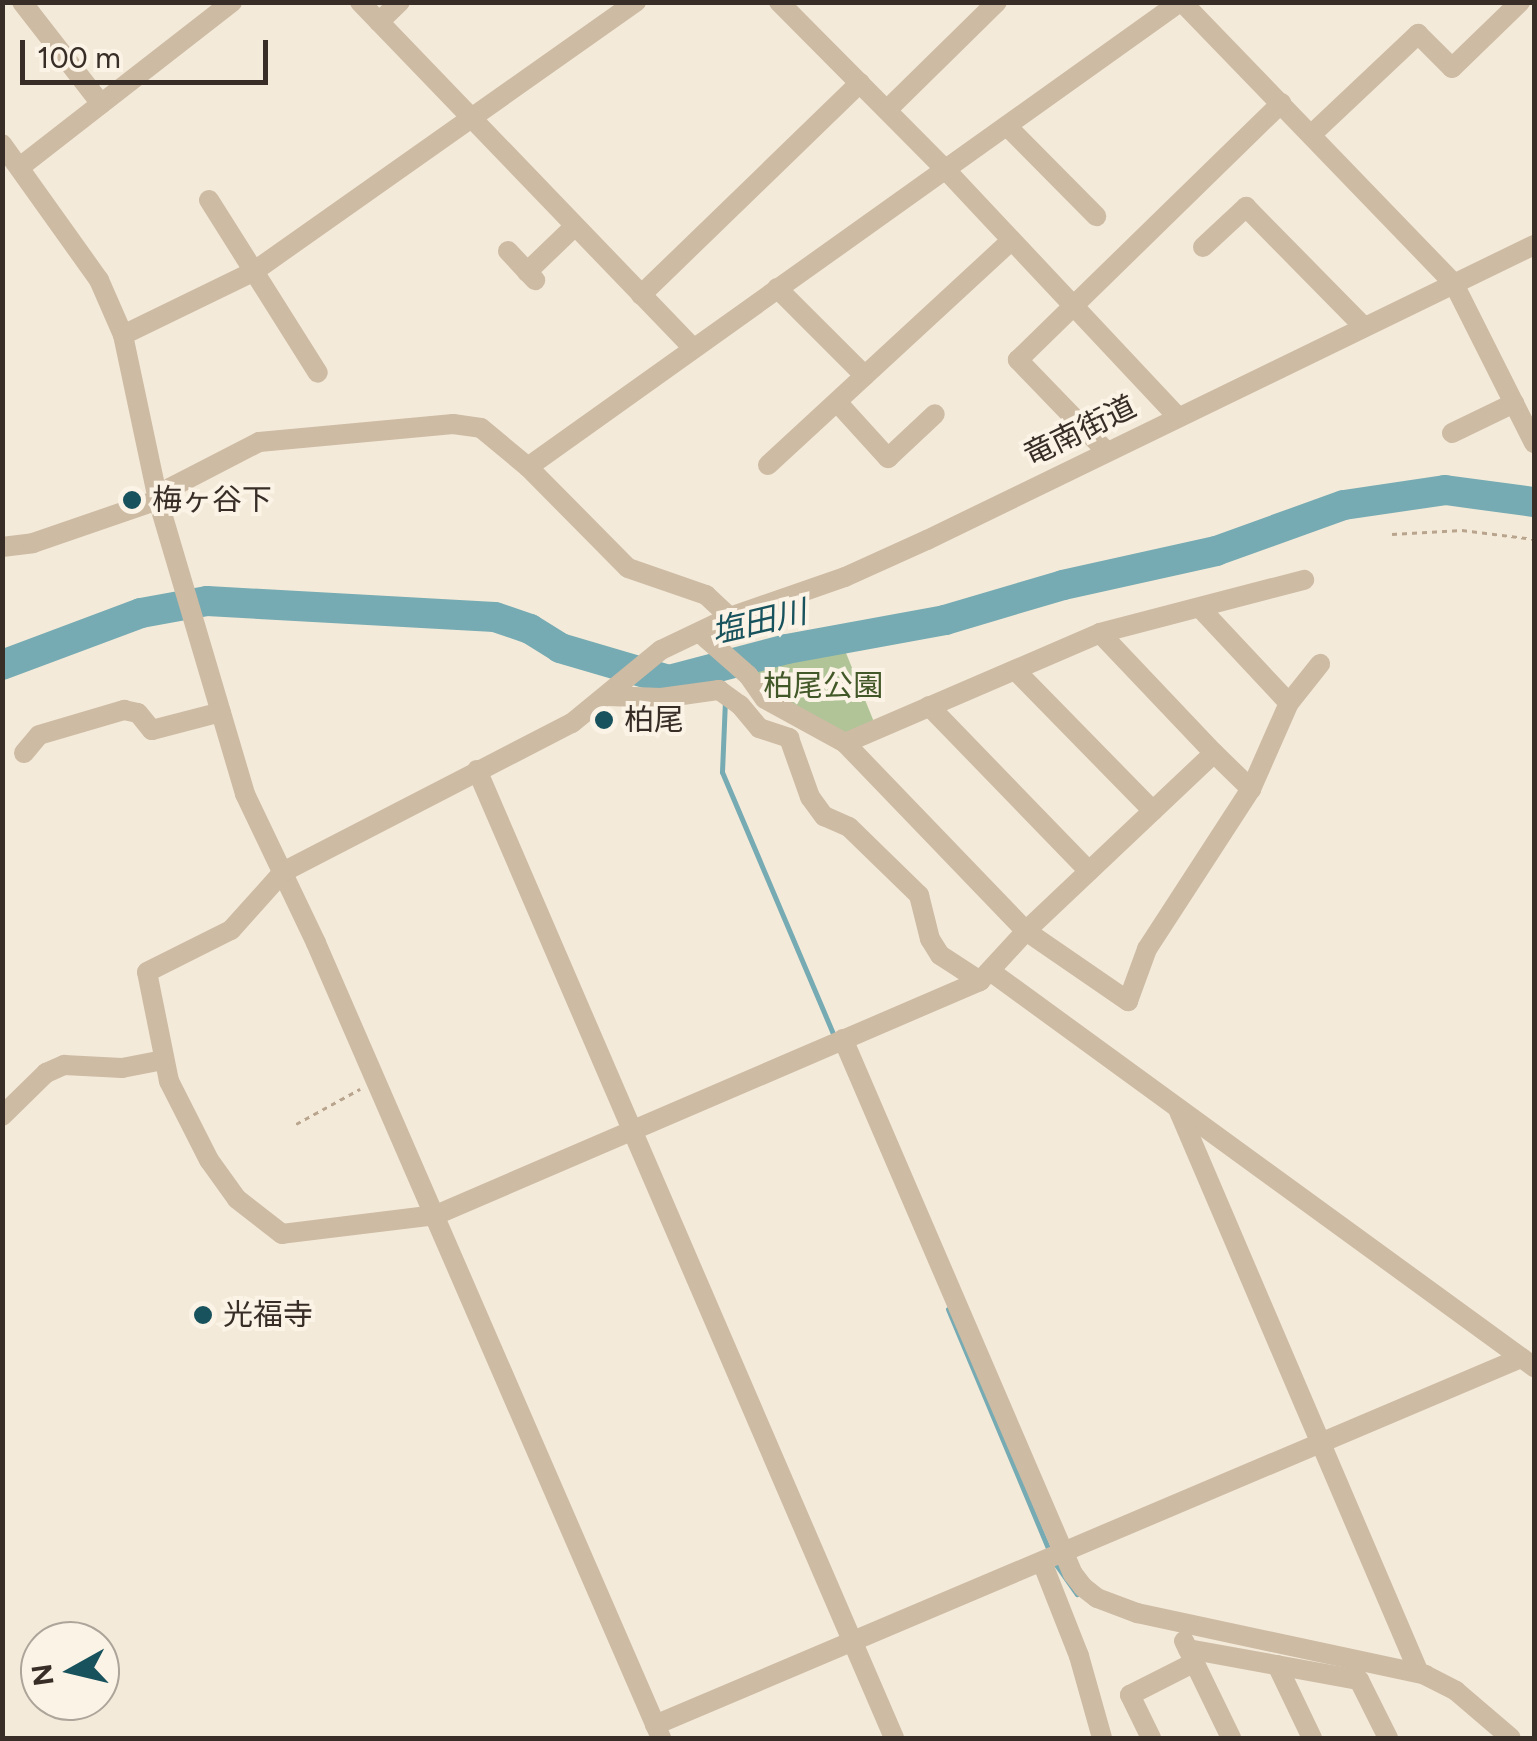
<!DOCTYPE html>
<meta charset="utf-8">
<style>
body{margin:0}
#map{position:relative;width:1537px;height:1741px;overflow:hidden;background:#f4ead9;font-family:Figtree,"Noto Sans JP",sans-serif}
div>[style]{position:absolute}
.green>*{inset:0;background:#b1c498}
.stream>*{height:5px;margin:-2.5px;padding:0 2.5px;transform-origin:2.5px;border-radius:2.5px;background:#76abb3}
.river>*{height:30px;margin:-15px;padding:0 15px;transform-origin:15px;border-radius:15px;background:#76abb3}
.path>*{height:2.5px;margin-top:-1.25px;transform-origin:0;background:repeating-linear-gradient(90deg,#b9a58e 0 5px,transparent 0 10px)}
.minor>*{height:20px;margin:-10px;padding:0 10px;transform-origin:10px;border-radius:10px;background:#cdbba4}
.dots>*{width:28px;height:28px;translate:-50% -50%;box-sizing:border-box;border:5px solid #fbf3e6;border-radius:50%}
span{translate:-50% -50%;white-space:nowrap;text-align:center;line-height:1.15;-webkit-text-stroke:8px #fbf3e6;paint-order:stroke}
.street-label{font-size:30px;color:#382e27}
.poi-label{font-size:30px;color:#382e27}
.left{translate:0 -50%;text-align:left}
.park-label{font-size:30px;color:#425828}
.water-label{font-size:32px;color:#18525d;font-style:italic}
.frame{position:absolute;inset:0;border:5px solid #382e27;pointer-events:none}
.north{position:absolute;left:20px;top:1621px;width:100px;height:100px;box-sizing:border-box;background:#fbf3e6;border:2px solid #ada49a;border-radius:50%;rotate:262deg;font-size:28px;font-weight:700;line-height:40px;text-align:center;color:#382e27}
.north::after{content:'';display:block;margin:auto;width:35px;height:45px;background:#18525d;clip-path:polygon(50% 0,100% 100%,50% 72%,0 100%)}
.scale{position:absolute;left:20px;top:40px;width:248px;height:45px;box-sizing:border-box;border:5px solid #382e27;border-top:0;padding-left:12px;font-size:30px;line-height:35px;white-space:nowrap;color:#382e27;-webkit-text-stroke:8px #fbf3e6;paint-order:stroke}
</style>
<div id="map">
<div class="green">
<i style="clip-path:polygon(844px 648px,874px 722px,846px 736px,769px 695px,751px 666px)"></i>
</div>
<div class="stream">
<i style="left:725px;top:700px;width:72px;rotate:92.4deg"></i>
<i style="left:722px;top:772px;width:287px;rotate:67deg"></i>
<i style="left:948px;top:1309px;width:264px;rotate:67.3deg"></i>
<i style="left:1055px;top:1563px;width:38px;rotate:55deg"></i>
</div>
<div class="river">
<i style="left:2px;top:665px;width:148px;rotate:-20.5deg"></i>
<i style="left:141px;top:613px;width:67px;rotate:-10.3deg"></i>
<i style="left:207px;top:601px;width:288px;rotate:3.2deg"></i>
<i style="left:495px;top:617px;width:37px;rotate:19deg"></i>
<i style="left:530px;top:629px;width:36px;rotate:32deg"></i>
<i style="left:560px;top:648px;width:114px;rotate:16.4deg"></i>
<i style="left:669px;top:680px;width:122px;rotate:-14.7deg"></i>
<i style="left:787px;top:649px;width:161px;rotate:-10.4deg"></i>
<i style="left:945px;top:620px;width:123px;rotate:-16.5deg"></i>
<i style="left:1063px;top:585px;width:157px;rotate:-12.5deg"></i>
<i style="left:1216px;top:551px;width:136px;rotate:-19.8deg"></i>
<i style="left:1344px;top:505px;width:102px;rotate:-8.4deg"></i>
<i style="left:1445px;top:490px;width:90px;rotate:7.7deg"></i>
</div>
<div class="path">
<i style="left:1392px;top:534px;width:70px;rotate:-3.3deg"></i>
<i style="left:1462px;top:530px;width:73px;rotate:7.1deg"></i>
<i style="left:296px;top:1124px;width:73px;rotate:-28.7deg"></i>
</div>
<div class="minor">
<i style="left:22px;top:2px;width:129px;rotate:52.2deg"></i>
<i style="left:360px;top:2px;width:479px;rotate:46.1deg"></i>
<i style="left:779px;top:2px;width:235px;rotate:45.2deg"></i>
<i style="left:945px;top:169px;width:340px;rotate:46.8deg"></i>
<i style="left:1182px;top:2px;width:392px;rotate:46deg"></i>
<i style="left:1454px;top:284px;width:178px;rotate:63.3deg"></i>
<i style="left:379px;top:22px;width:29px;rotate:-44deg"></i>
<i style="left:887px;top:110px;width:154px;rotate:-44.5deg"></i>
<i style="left:1007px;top:126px;width:127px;rotate:45.3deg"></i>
<i style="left:1312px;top:134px;width:146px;rotate:-43.3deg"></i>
<i style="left:1418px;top:34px;width:48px;rotate:45deg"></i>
<i style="left:1452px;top:68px;width:95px;rotate:-44.1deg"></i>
<i style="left:2px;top:144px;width:167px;rotate:54.5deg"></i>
<i style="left:99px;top:280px;width:60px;rotate:66.4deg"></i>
<i style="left:123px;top:335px;width:169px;rotate:78deg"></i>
<i style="left:158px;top:500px;width:307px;rotate:73.5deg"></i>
<i style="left:245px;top:794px;width:165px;rotate:64.5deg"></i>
<i style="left:316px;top:943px;width:867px;rotate:66.54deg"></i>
<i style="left:20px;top:167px;width:269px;rotate:-37.9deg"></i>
<i style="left:209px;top:200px;width:204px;rotate:57.8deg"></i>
<i style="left:1203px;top:247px;width:59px;rotate:-42.9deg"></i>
<i style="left:1246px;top:207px;width:168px;rotate:45.5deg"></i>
<i style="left:508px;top:251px;width:40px;rotate:47deg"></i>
<i style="left:527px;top:272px;width:66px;rotate:-43.8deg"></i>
<i style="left:777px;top:288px;width:124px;rotate:45deg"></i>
<i style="left:641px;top:295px;width:305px;rotate:-44.1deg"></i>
<i style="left:123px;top:335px;width:144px;rotate:-25.9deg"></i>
<i style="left:253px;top:272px;width:469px;rotate:-35.2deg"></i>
<i style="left:837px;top:402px;width:76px;rotate:47.7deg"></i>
<i style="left:888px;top:458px;width:64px;rotate:-43.1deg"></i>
<i style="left:1452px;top:433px;width:69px;rotate:-25.8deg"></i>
<i style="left:1106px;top:451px;width:127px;rotate:-134deg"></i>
<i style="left:1018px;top:360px;width:368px;rotate:-44.3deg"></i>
<i style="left:768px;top:465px;width:330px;rotate:-42.7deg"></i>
<i style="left:528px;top:467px;width:801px;rotate:-35.5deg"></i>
<i style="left:2px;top:547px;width:31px;rotate:-7deg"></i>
<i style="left:33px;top:543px;width:132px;rotate:-19deg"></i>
<i style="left:158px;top:500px;width:17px;rotate:-45deg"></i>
<i style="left:170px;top:488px;width:100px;rotate:-27.3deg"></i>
<i style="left:259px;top:442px;width:195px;rotate:-5.3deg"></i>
<i style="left:453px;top:424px;width:28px;rotate:8deg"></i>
<i style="left:481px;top:428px;width:61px;rotate:39.7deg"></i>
<i style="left:528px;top:467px;width:142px;rotate:45.3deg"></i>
<i style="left:628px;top:568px;width:83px;rotate:19.1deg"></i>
<i style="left:706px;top:595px;width:33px;rotate:43deg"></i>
<i style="left:1200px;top:608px;width:130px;rotate:46.9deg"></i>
<i style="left:700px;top:633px;width:64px;rotate:41.2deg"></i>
<i style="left:748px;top:675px;width:29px;rotate:55deg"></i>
<i style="left:765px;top:699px;width:91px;rotate:28.8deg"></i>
<i style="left:845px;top:743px;width:278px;rotate:-23.3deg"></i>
<i style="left:1100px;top:633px;width:166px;rotate:46.5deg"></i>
<i style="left:1214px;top:753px;width:259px;rotate:136.6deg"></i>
<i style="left:1026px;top:931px;width:68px;rotate:132.6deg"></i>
<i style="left:980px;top:981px;width:592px;rotate:156.73deg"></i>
<i style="left:436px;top:1215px;width:155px;rotate:173deg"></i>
<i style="left:282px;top:1234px;width:57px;rotate:-142.1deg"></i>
<i style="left:237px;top:1199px;width:48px;rotate:-125.7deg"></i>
<i style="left:209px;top:1160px;width:89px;rotate:-116.9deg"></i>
<i style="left:169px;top:1081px;width:111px;rotate:-101.4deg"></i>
<i style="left:147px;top:972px;width:94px;rotate:-26.6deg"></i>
<i style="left:231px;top:930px;width:78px;rotate:-48.1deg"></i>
<i style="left:283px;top:872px;width:325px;rotate:-27.3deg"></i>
<i style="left:572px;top:723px;width:115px;rotate:-39.4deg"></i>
<i style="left:661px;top:650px;width:76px;rotate:-25.6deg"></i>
<i style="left:730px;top:617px;width:122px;rotate:-19.2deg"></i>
<i style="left:845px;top:577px;width:90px;rotate:-24.3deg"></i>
<i style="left:927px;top:540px;width:675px;rotate:-25.92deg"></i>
<i style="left:1100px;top:633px;width:211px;rotate:-14.6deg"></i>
<i style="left:1015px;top:670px;width:197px;rotate:45.6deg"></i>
<i style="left:608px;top:696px;width:53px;rotate:2.2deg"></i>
<i style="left:661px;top:698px;width:59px;rotate:-7.9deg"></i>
<i style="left:719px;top:690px;width:26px;rotate:36deg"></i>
<i style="left:740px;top:705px;width:30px;rotate:50deg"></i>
<i style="left:759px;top:728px;width:32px;rotate:18deg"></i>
<i style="left:789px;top:738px;width:63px;rotate:70.4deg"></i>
<i style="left:810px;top:797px;width:24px;rotate:54deg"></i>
<i style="left:824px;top:816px;width:27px;rotate:24deg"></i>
<i style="left:849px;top:827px;width:98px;rotate:44.2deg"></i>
<i style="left:919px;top:895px;width:45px;rotate:76deg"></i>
<i style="left:930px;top:939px;width:19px;rotate:58deg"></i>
<i style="left:940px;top:955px;width:48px;rotate:33deg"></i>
<i style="left:929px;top:706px;width:230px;rotate:45.9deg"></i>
<i style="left:845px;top:743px;width:261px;rotate:46.1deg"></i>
<i style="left:1026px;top:931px;width:124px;rotate:34.5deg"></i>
<i style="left:1128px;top:1001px;width:55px;rotate:-69.9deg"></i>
<i style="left:1147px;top:949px;width:191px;rotate:-57deg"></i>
<i style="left:1251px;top:789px;width:94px;rotate:-66.2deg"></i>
<i style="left:1289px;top:703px;width:50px;rotate:-51.5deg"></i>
<i style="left:24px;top:753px;width:23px;rotate:-50deg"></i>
<i style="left:39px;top:735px;width:89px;rotate:-16.4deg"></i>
<i style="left:124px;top:710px;width:14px;rotate:12deg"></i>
<i style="left:138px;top:713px;width:22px;rotate:51deg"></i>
<i style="left:152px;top:730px;width:71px;rotate:-14.6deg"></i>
<i style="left:1214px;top:753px;width:52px;rotate:44.2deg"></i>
<i style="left:477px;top:770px;width:1054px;rotate:66.69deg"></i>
<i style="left:990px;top:971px;width:673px;rotate:36.05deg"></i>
<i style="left:843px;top:1039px;width:582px;rotate:66.74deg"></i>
<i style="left:1073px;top:1574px;width:16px;rotate:52deg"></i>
<i style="left:1083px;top:1587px;width:18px;rotate:38deg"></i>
<i style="left:1097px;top:1598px;width:43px;rotate:20.6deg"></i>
<i style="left:1137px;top:1613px;width:295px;rotate:12.1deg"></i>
<i style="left:1425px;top:1675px;width:35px;rotate:27deg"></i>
<i style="left:1456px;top:1691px;width:72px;rotate:40.5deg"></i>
<i style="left:1178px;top:1109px;width:613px;rotate:66.86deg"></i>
<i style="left:2px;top:1116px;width:62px;rotate:-44.3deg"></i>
<i style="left:46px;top:1073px;width:20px;rotate:-24deg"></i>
<i style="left:64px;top:1065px;width:58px;rotate:3deg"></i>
<i style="left:122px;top:1068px;width:42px;rotate:-11deg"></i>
<i style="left:1042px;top:1562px;width:101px;rotate:68.5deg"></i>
<i style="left:1079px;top:1656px;width:85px;rotate:74.3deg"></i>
<i style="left:1184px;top:1641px;width:108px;rotate:64.1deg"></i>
<i style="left:1188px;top:1649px;width:174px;rotate:10.3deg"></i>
<i style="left:1359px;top:1680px;width:65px;rotate:63.4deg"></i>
<i style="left:1277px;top:1665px;width:81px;rotate:64.4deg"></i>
<i style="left:655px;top:1725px;width:941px;rotate:-22.97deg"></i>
<i style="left:1151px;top:1738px;width:48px;rotate:-116deg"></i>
<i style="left:1130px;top:1695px;width:71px;rotate:-26.9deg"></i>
</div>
<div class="dots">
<i style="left:132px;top:500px;background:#18525d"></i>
<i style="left:604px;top:720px;background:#18525d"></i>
<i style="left:203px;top:1315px;background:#18525d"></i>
</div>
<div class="street-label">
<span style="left:1080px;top:431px;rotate:-26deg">竜南街道</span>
</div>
<div class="poi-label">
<span class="left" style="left:152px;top:500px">梅ヶ谷下</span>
<span class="left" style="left:624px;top:720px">柏尾</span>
<span class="left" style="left:223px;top:1315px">光福寺</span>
</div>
<div class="park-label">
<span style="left:823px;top:686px">柏尾公園</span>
</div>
<div class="water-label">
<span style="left:759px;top:622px;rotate:-13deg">塩田川</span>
</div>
<div class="frame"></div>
<div class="north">N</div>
<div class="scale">100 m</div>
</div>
